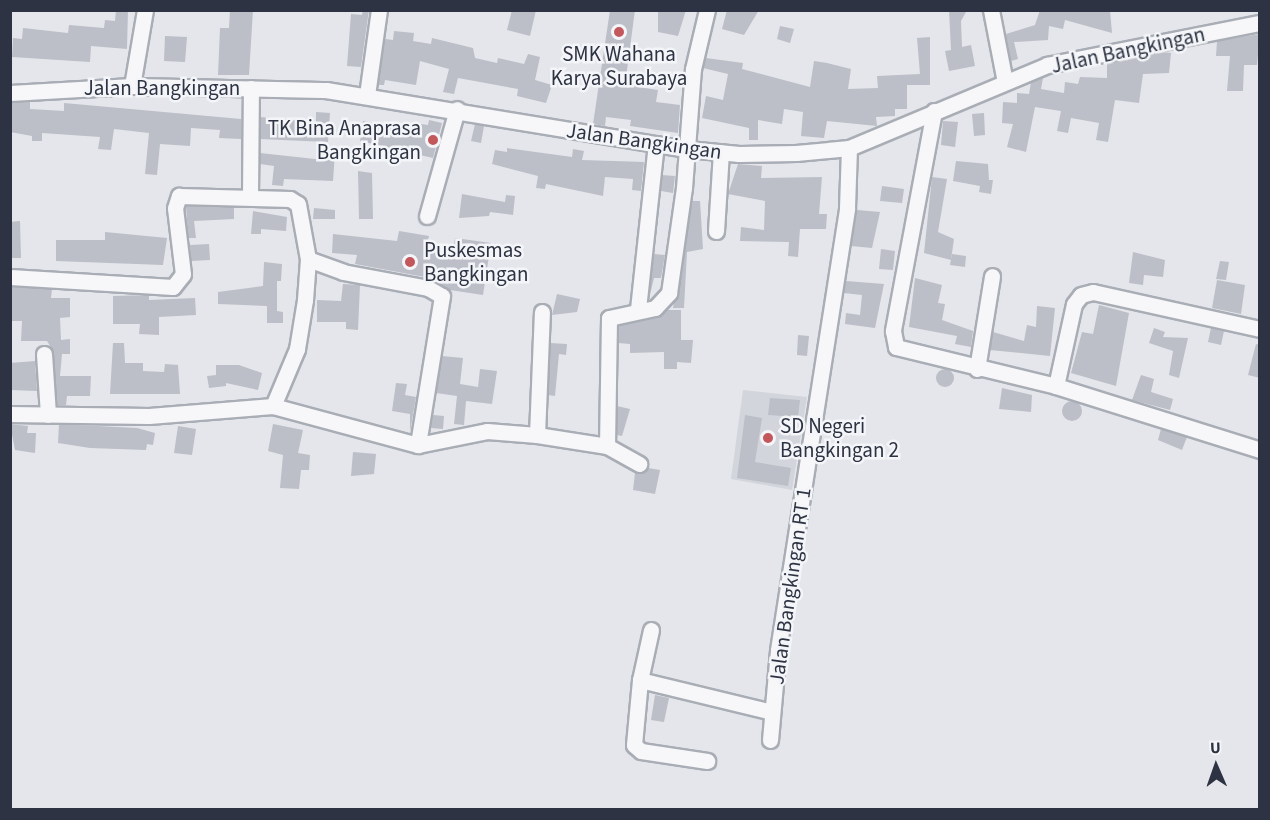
<!DOCTYPE html>
<style>
body{margin:0}
#map{position:relative;width:1270px;height:820px;overflow:hidden;background:#e4e6eb;font-family:"Source Sans 3",sans-serif}
div>[style]{position:absolute}
.built>*{inset:0;background:#d3d5dc}
.building>*{inset:0;background:#bcbfc7}
.round{border-radius:50%}
.roads{filter:drop-shadow(2px 0 #a9adb5) drop-shadow(-2px 0 #a9adb5) drop-shadow(0 2px #a9adb5) drop-shadow(0 -2px #a9adb5)}
.minor>*{height:15px;margin:-7.5px;padding:0 7.5px;transform-origin:7.5px;border-radius:7.5px;background:#f7f7f9}
.dots>*{width:16px;height:16px;translate:-50% -50%;box-sizing:border-box;border:3px solid #f4f5f8;border-radius:50%}
span{translate:-50% -50%;white-space:nowrap;text-align:center;line-height:1.15;-webkit-text-stroke:5px #f4f5f8;paint-order:stroke}
.street-label{font-size:21px;color:#2d3342}
.poi-label{font-size:21px;color:#2d3342}
.right{translate:-100% -50%;text-align:right}
.left{translate:0 -50%;text-align:left}
.frame{position:absolute;inset:0;border:12px solid #2d3342;pointer-events:none}
.north{position:absolute;left:1186px;top:736px;width:60px;height:60px;-webkit-text-stroke:4px #f4f5f8;paint-order:stroke;rotate:358deg;font-size:16px;font-weight:700;line-height:24px;text-align:center;color:#2d3342}
.north::after{content:'';display:block;margin:auto;width:21px;height:27px;background:#2d3342;clip-path:polygon(50% 0,100% 100%,50% 72%,0 100%)}
</style>
<div id="map">
<div class="built">
<i style="clip-path:polygon(743px 390px,807px 397px,792px 490px,731px 479px)"></i>
</div>
<div class="building">
<i style="clip-path:polygon(116px 10px,128px 10px,127px 49px,91px 46px,90px 62px,12px 57px,13px 38px,22px 39px,23px 28px,68px 33px,69px 25px,104px 28px,105px 20px,115px 21px)"></i>
<i style="clip-path:polygon(230px 10px,253px 10px,249px 75px,218px 75px,220px 28px,229px 28px)"></i>
<i style="clip-path:polygon(363px 10px,369px 10px,361px 67px,347px 66px,351px 14px,362px 15px)"></i>
<i style="clip-path:polygon(512px 10px,536px 10px,530px 36px,507px 30px)"></i>
<i style="clip-path:polygon(610px 10px,635px 10px,625px 85px,658px 90px,656px 102px,680px 105px,678px 133px,630px 126px,631px 120px,606px 117px,605px 126px,593px 124px)"></i>
<i style="clip-path:polygon(658px 10px,686px 10px,678px 36px,658px 32px)"></i>
<i style="clip-path:polygon(727px 10px,759px 10px,744px 35px,722px 29px)"></i>
<i style="clip-path:polygon(949px 10px,967px 10px,961px 21px,962px 47px,971px 45px,975px 66px,949px 71px,945px 51px,951px 50px)"></i>
<i style="clip-path:polygon(1040px 10px,1110px 10px,1112px 33px,1065px 20px,1063px 29px,1049px 26px,1048px 40px,1014px 42px,1018px 59px,1011px 61px,1006px 34px,1035px 25px)"></i>
<i style="clip-path:polygon(780px 26px,794px 29px,790px 43px,777px 39px)"></i>
<i style="clip-path:polygon(394px 31px,414px 33px,413px 41px,431px 44px,432px 38px,473px 48px,475px 58px,497px 63px,498px 58px,524px 64px,528px 54px,540px 57px,535px 80px,552px 85px,546px 103px,517px 96px,518px 89px,458px 78px,454px 94px,443px 92px,449px 69px,420px 61px,416px 85px,385px 80px,384px 85px,378px 85px,385px 39px,393px 40px)"></i>
<i style="clip-path:polygon(1260px 34px,1257px 65px,1244px 65px,1243px 91px,1227px 91px,1230px 56px,1216px 56px,1217px 41px)"></i>
<i style="clip-path:polygon(165px 36px,187px 37px,185px 62px,164px 61px)"></i>
<i style="clip-path:polygon(930px 37px,930px 85px,907px 85px,907px 109px,895px 109px,895px 116px,876px 117px,877px 126px,827px 121px,824px 138px,801px 136px,803px 112px,784px 109px,782px 124px,758px 120px,758px 140px,749px 140px,749px 128px,702px 118px,706px 96px,723px 100px,728px 74px,703px 68px,706px 58px,743px 63px,742px 69px,810px 87px,814px 61px,827px 63px,851px 69px,848px 89px,878px 88px,877px 76px,920px 74px,917px 38px)"></i>
<i style="clip-path:polygon(1162px 52px,1171px 53px,1169px 73px,1143px 74px,1139px 103px,1115px 100px,1108px 142px,1096px 140px,1099px 123px,1071px 118px,1068px 133px,1057px 131px,1061px 111px,1035px 107px,1026px 152px,1007px 147px,1013px 124px,1002px 123px,1003px 102px,1017px 103px,1017px 93px,1029px 94px,1031px 82px,1043px 78px,1041px 89px,1064px 93px,1065px 82px,1078px 84px,1080px 77px,1107px 78px,1107px 63px)"></i>
<i style="clip-path:polygon(30px 102px,30px 109px,64px 111px,64px 103px,241px 119px,241px 139px,219px 138px,220px 130px,191px 128px,190px 146px,160px 144px,157px 175px,145px 174px,149px 133px,114px 129px,111px 150px,98px 149px,100px 137px,42px 133px,42px 141px,32px 141px,32px 136px,10px 132px,10px 103px)"></i>
<i style="clip-path:polygon(316px 112px,330px 113px,328px 142px,260px 139px,260px 117px,316px 122px)"></i>
<i style="clip-path:polygon(984px 113px,985px 135px,974px 136px,972px 114px)"></i>
<i style="clip-path:polygon(429px 120px,442px 123px,433px 158px,360px 141px,363px 121px,413px 128px,414px 123px,428px 125px)"></i>
<i style="clip-path:polygon(943px 121px,958px 122px,955px 147px,941px 145px)"></i>
<i style="clip-path:polygon(475px 124px,484px 126px,481px 143px,471px 141px)"></i>
<i style="clip-path:polygon(507px 148px,572px 157px,573px 149px,584px 151px,582px 160px,644px 162px,641px 191px,632px 190px,633px 179px,605px 177px,603px 196px,546px 184px,545px 189px,536px 188px,538px 176px,492px 164px,495px 150px,507px 152px)"></i>
<i style="clip-path:polygon(324px 151px,335px 152px,333px 181px,284px 179px,283px 186px,272px 185px,274px 166px,260px 164px,260px 153px,324px 160px)"></i>
<i style="clip-path:polygon(956px 161px,988px 164px,989px 180px,993px 180px,991px 194px,979px 192px,980px 186px,953px 181px)"></i>
<i style="clip-path:polygon(738px 164px,762px 166px,761px 178px,822px 177px,819px 214px,827px 214px,826px 229px,800px 229px,798px 257px,788px 256px,789px 242px,740px 241px,741px 227px,764px 230px,765px 201px,728px 194px)"></i>
<i style="clip-path:polygon(358px 171px,372px 173px,373px 219px,359px 219px)"></i>
<i style="clip-path:polygon(662px 175px,675px 176px,673px 193px,661px 191px)"></i>
<i style="clip-path:polygon(932px 177px,947px 179px,938px 232px,954px 239px,951px 260px,924px 253px)"></i>
<i style="clip-path:polygon(882px 186px,904px 189px,902px 203px,880px 201px)"></i>
<i style="clip-path:polygon(462px 194px,505px 202px,506px 195px,515px 196px,513px 215px,490px 212px,489px 216px,459px 218px)"></i>
<i style="clip-path:polygon(692px 201px,700px 201px,703px 249px,687px 252px,684px 308px,673px 308px)"></i>
<i style="clip-path:polygon(186px 206px,234px 207px,234px 219px,194px 221px,196px 238px,188px 238px)"></i>
<i style="clip-path:polygon(314px 208px,335px 210px,335px 219px,313px 219px)"></i>
<i style="clip-path:polygon(857px 210px,880px 212px,872px 248px,851px 246px)"></i>
<i style="clip-path:polygon(253px 211px,287px 217px,286px 231px,261px 229px,261px 234px,251px 234px)"></i>
<i style="clip-path:polygon(20px 221px,21px 258px,10px 258px,10px 222px)"></i>
<i style="clip-path:polygon(399px 231px,429px 236px,426px 247px,453px 253px,455px 238px,491px 243px,483px 295px,450px 290px,430px 278px,355px 264px,357px 255px,332px 253px,333px 234px,397px 241px)"></i>
<i style="clip-path:polygon(105px 232px,167px 238px,163px 265px,56px 261px,56px 240px,105px 240px)"></i>
<i style="clip-path:polygon(209px 244px,210px 260px,191px 261px,190px 245px)"></i>
<i style="clip-path:polygon(881px 249px,895px 251px,893px 270px,879px 269px)"></i>
<i style="clip-path:polygon(1133px 252px,1165px 260px,1163px 277px,1144px 275px,1143px 285px,1129px 283px)"></i>
<i style="clip-path:polygon(654px 254px,665px 255px,661px 278px,654px 278px,649px 299px)"></i>
<i style="clip-path:polygon(952px 254px,966px 256px,965px 267px,950px 265px)"></i>
<i style="clip-path:polygon(1220px 261px,1229px 262px,1226px 280px,1216px 279px)"></i>
<i style="clip-path:polygon(264px 262px,282px 264px,281px 281px,277px 281px,277px 311px,283px 312px,283px 323px,267px 323px,267px 306px,218px 304px,218px 292px,263px 286px)"></i>
<i style="clip-path:polygon(915px 278px,942px 285px,938px 303px,945px 304px,942px 320px,973px 331px,971px 347px,955px 344px,957px 336px,909px 327px)"></i>
<i style="clip-path:polygon(1217px 280px,1245px 285px,1241px 314px,1212px 308px)"></i>
<i style="clip-path:polygon(846px 281px,884px 284px,875px 328px,845px 324px,846px 313px,860px 315px,862px 295px,844px 293px)"></i>
<i style="clip-path:polygon(343px 284px,360px 285px,358px 330px,346px 329px,346px 322px,317px 322px,317px 300px,341px 301px)"></i>
<i style="clip-path:polygon(10px 287px,52px 289px,51px 298px,70px 298px,70px 317px,60px 318px,61px 340px,70px 339px,70px 354px,62px 354px,60px 376px,91px 376px,90px 396px,67px 396px,66px 405px,57px 405px,52px 349px,47px 341px,21px 341px,22px 321px,10px 321px)"></i>
<i style="clip-path:polygon(557px 294px,580px 299px,577px 312px,552px 315px)"></i>
<i style="clip-path:polygon(149px 295px,149px 300px,195px 298px,196px 315px,159px 317px,159px 335px,139px 334px,140px 324px,113px 324px,113px 296px)"></i>
<i style="clip-path:polygon(1099px 305px,1129px 313px,1116px 386px,1071px 373px,1082px 332px,1093px 334px)"></i>
<i style="clip-path:polygon(1037px 306px,1055px 308px,1050px 356px,990px 350px,993px 332px,1024px 341px,1027px 325px,1036px 327px)"></i>
<i style="clip-path:polygon(667px 310px,681px 310px,681px 340px,693px 340px,691px 363px,677px 362px,677px 369px,664px 369px,664px 352px,630px 353px,630px 344px,618px 343px,619px 326px,657px 318px)"></i>
<i style="clip-path:polygon(1154px 328px,1165px 332px,1163px 337px,1188px 338px,1179px 378px,1169px 375px,1173px 351px,1149px 343px)"></i>
<i style="clip-path:polygon(1211px 328px,1224px 331px,1221px 345px,1208px 342px)"></i>
<i style="clip-path:polygon(798px 335px,809px 336px,807px 356px,797px 355px)"></i>
<i style="clip-path:polygon(113px 343px,124px 343px,125px 363px,143px 363px,143px 371px,164px 372px,165px 364px,178px 365px,180px 394px,110px 394px)"></i>
<i style="clip-path:polygon(550px 343px,567px 344px,566px 355px,559px 354px,555px 396px,548px 395px)"></i>
<i style="clip-path:polygon(1256px 344px,1260px 345px,1260px 378px,1248px 375px)"></i>
<i style="clip-path:polygon(442px 356px,463px 358px,460px 384px,478px 387px,480px 369px,497px 371px,492px 404px,466px 401px,464px 425px,454px 424px,457px 396px,436px 393px)"></i>
<i style="clip-path:polygon(35px 361px,37px 391px,10px 390px,10px 363px)"></i>
<i style="clip-path:polygon(216px 365px,239px 365px,262px 373px,258px 390px,226px 383px,226px 386px,209px 388px,207px 376px,216px 375px)"></i>
<i class="round" style="left:936px;top:369px;width:18px;height:18px"></i>
<i style="clip-path:polygon(1141px 375px,1154px 379px,1151px 392px,1173px 399px,1170px 410px,1132px 400px)"></i>
<i style="clip-path:polygon(396px 383px,407px 384px,405px 395px,416px 397px,410px 432px,410px 414px,392px 411px)"></i>
<i style="clip-path:polygon(1002px 388px,1032px 395px,1031px 412px,999px 409px)"></i>
<i style="clip-path:polygon(770px 398px,800px 400px,798px 417px,768px 415px)"></i>
<i class="round" style="left:1062px;top:401px;width:20px;height:20px"></i>
<i style="clip-path:polygon(617px 406px,630px 409px,622px 436px,617px 435px)"></i>
<i style="clip-path:polygon(433px 415px,444px 416px,443px 429px,431px 428px)"></i>
<i style="clip-path:polygon(745px 415px,762px 418px,755px 462px,791px 468px,788px 486px,737px 478px)"></i>
<i style="clip-path:polygon(10px 424px,28px 426px,27px 433px,36px 433px,35px 453px,15px 450px)"></i>
<i style="clip-path:polygon(59px 424px,137px 428px,155px 433px,153px 445px,147px 444px,146px 450px,90px 448px,58px 443px)"></i>
<i style="clip-path:polygon(273px 424px,303px 430px,298px 453px,310px 455px,309px 470px,301px 470px,299px 489px,280px 488px,283px 455px,268px 451px)"></i>
<i style="clip-path:polygon(178px 426px,196px 429px,192px 455px,174px 453px)"></i>
<i style="clip-path:polygon(1161px 429px,1187px 437px,1182px 450px,1158px 440px)"></i>
<i style="clip-path:polygon(353px 452px,376px 454px,374px 474px,351px 476px)"></i>
<i style="clip-path:polygon(648px 468px,660px 470px,655px 494px,633px 490px,635px 473px)"></i>
<i style="clip-path:polygon(655px 695px,669px 698px,664px 722px,651px 720px)"></i>
</div>
<div class="roads">
<div class="minor">
<i style="left:991px;top:10px;width:73px;rotate:79deg"></i>
<i style="left:132px;top:86px;width:77px;rotate:-80.3deg"></i>
<i style="left:10px;top:93px;width:122px;rotate:-3.3deg"></i>
<i style="left:132px;top:86px;width:194px;rotate:1.2deg"></i>
<i style="left:326px;top:90px;width:367px;rotate:9.3deg"></i>
<i style="left:688px;top:149px;width:51px;rotate:5.6deg"></i>
<i style="left:739px;top:154px;width:57px;rotate:-1deg"></i>
<i style="left:796px;top:153px;width:53px;rotate:-5.4deg"></i>
<i style="left:849px;top:148px;width:215px;rotate:-22.7deg"></i>
<i style="left:1047px;top:65px;width:217px;rotate:-11.2deg"></i>
<i style="left:367px;top:95px;width:86px;rotate:-82deg"></i>
<i style="left:934px;top:111px;width:224px;rotate:100.6deg"></i>
<i style="left:893px;top:331px;width:16px;rotate:79deg"></i>
<i style="left:896px;top:347px;width:165px;rotate:13.7deg"></i>
<i style="left:1056px;top:386px;width:214px;rotate:17.4deg"></i>
<i style="left:250px;top:196px;width:108px;rotate:-89.5deg"></i>
<i style="left:427px;top:216px;width:111px;rotate:-74.3deg"></i>
<i style="left:716px;top:231px;width:79px;rotate:-86.4deg"></i>
<i style="left:308px;top:259px;width:37px;rotate:20deg"></i>
<i style="left:343px;top:272px;width:86px;rotate:10.7deg"></i>
<i style="left:428px;top:288px;width:16px;rotate:30deg"></i>
<i style="left:442px;top:296px;width:151px;rotate:99.2deg"></i>
<i style="left:10px;top:277px;width:163px;rotate:3.5deg"></i>
<i style="left:173px;top:287px;width:16px;rotate:-52deg"></i>
<i style="left:183px;top:274px;width:66px;rotate:-96.9deg"></i>
<i style="left:175px;top:208px;width:13px;rotate:-72deg"></i>
<i style="left:179px;top:196px;width:111px;rotate:1.5deg"></i>
<i style="left:290px;top:199px;width:9px;rotate:32deg"></i>
<i style="left:298px;top:204px;width:56px;rotate:79.7deg"></i>
<i style="left:308px;top:259px;width:41px;rotate:94.2deg"></i>
<i style="left:305px;top:300px;width:50px;rotate:99.3deg"></i>
<i style="left:297px;top:349px;width:62px;rotate:112.8deg"></i>
<i style="left:638px;top:309px;width:166px;rotate:-83.8deg"></i>
<i style="left:44px;top:354px;width:61px;rotate:86.2deg"></i>
<i style="left:977px;top:369px;width:94px;rotate:-80.8deg"></i>
<i style="left:1056px;top:386px;width:84px;rotate:-77.6deg"></i>
<i style="left:1074px;top:304px;width:11px;rotate:-52deg"></i>
<i style="left:1081px;top:295px;width:12px;rotate:-14deg"></i>
<i style="left:1093px;top:292px;width:171px;rotate:12.5deg"></i>
<i style="left:10px;top:414px;width:139px;rotate:0.8deg"></i>
<i style="left:149px;top:416px;width:124px;rotate:-4.6deg"></i>
<i style="left:273px;top:406px;width:150px;rotate:15.1deg"></i>
<i style="left:418px;top:445px;width:70px;rotate:-11.5deg"></i>
<i style="left:487px;top:431px;width:50px;rotate:4.6deg"></i>
<i style="left:537px;top:435px;width:71px;rotate:8.9deg"></i>
<i style="left:607px;top:446px;width:37px;rotate:29deg"></i>
<i style="left:537px;top:435px;width:123px;rotate:-87.7deg"></i>
<i style="left:607px;top:446px;width:128px;rotate:-89.1deg"></i>
<i style="left:609px;top:318px;width:47px;rotate:-12.3deg"></i>
<i style="left:655px;top:308px;width:21px;rotate:-47deg"></i>
<i style="left:669px;top:293px;width:106px;rotate:-81.9deg"></i>
<i style="left:684px;top:188px;width:119px;rotate:-85.7deg"></i>
<i style="left:693px;top:69px;width:61px;rotate:-76.7deg"></i>
<i style="left:651px;top:630px;width:51px;rotate:102.4deg"></i>
<i style="left:640px;top:680px;width:136px;rotate:13.6deg"></i>
<i style="left:640px;top:680px;width:65px;rotate:95.3deg"></i>
<i style="left:634px;top:745px;width:9px;rotate:41deg"></i>
<i style="left:641px;top:751px;width:67px;rotate:8.6deg"></i>
<i style="left:770px;top:740px;width:90px;rotate:-84.9deg"></i>
<i style="left:778px;top:650px;width:447px;rotate:-81.1deg"></i>
<i style="left:847px;top:208px;width:60px;rotate:-88.1deg"></i>
</div>
</div>
<div class="dots">
<i style="left:619px;top:32px;background:#c2575c"></i>
<i style="left:433px;top:140px;background:#c2575c"></i>
<i style="left:410px;top:262px;background:#c2575c"></i>
<i style="left:768px;top:438px;background:#c2575c"></i>
</div>
<div class="street-label">
<span style="left:1128px;top:50px;rotate:-12deg">Jalan Bangkingan</span>
<span style="left:162px;top:88px">Jalan Bangkingan</span>
<span style="left:644px;top:141px;rotate:8deg">Jalan Bangkingan</span>
<span style="left:790px;top:586px;rotate:-82deg">Jalan Bangkingan RT 1</span>
</div>
<div class="poi-label">
<span style="left:619px;top:66px">SMK Wahana<br>Karya Surabaya</span>
<span class="right" style="left:421px;top:140px">TK Bina Anaprasa<br>Bangkingan</span>
<span class="left" style="left:424px;top:262px">Puskesmas<br>Bangkingan</span>
<span class="left" style="left:780px;top:438px">SD Negeri<br>Bangkingan 2</span>
</div>
<div class="frame"></div>
<div class="north">U</div>
</div>
